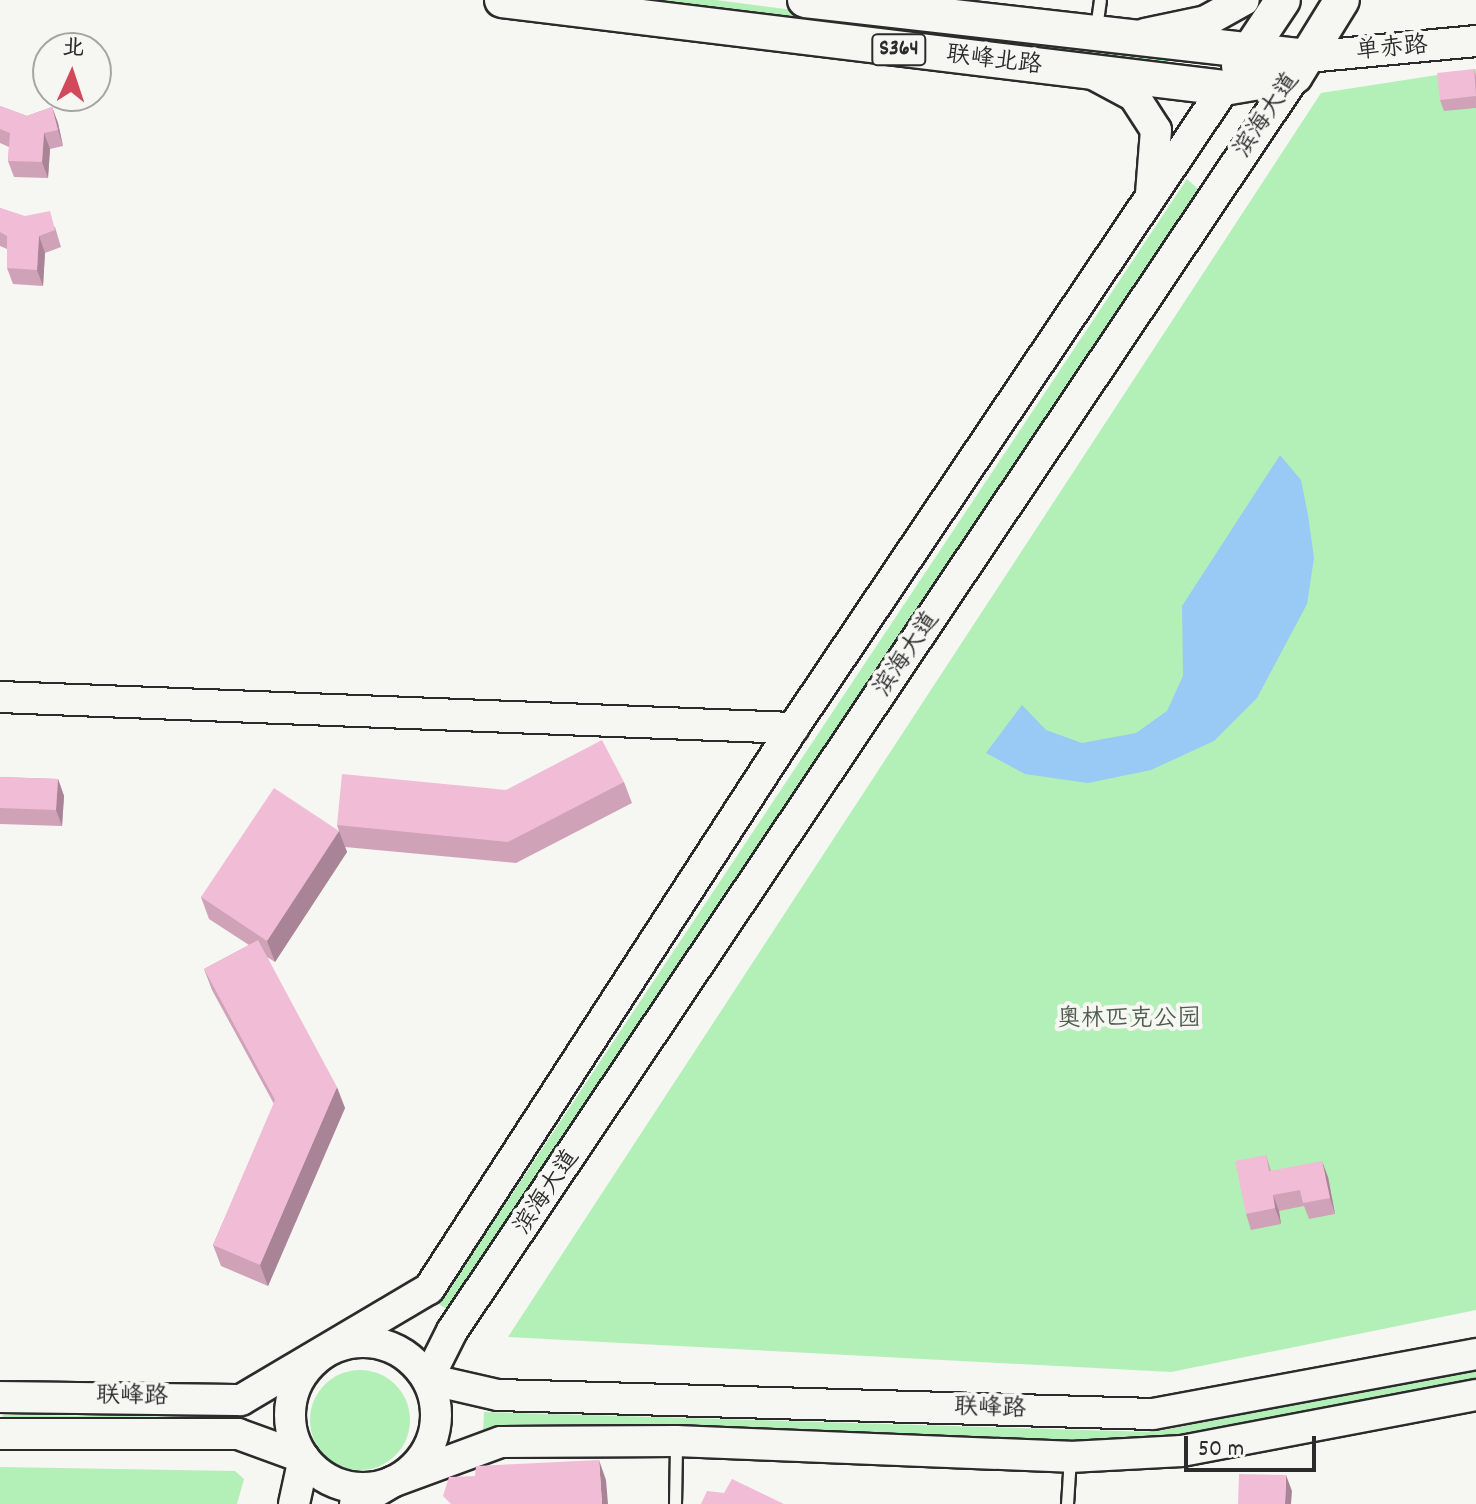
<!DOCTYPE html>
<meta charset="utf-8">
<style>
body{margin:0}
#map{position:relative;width:1476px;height:1504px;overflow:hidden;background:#f6f6f2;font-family:Dekko,"LXGW WenKai TC",sans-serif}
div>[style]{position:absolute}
.green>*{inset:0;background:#b2f0b7}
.round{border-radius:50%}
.water>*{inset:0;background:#99c9f5}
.roads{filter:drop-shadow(2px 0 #2b2b2b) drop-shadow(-2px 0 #2b2b2b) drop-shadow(0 2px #2b2b2b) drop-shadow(0 -2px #2b2b2b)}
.lane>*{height:11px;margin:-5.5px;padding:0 5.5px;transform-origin:5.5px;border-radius:5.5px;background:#f6f6f2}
.secondary>*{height:30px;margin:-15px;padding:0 15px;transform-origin:15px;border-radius:15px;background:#f6f6f2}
.secondary>.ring{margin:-15px;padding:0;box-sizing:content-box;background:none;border:30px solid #f6f6f2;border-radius:50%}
.primary>*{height:34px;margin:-17px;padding:0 17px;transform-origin:17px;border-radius:17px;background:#f6f6f2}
.wall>*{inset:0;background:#cfa2b8}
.shaded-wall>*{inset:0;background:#a98496}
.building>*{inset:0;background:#f1bcd6}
span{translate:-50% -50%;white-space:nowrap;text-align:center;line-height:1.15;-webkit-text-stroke:8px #f6f6f2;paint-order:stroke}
.shield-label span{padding:2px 6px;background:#f6f6f2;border:2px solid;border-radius:6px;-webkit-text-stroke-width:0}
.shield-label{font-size:22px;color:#2b2b2b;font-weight:700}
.street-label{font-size:24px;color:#2b2b2b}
.park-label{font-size:24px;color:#4d5c4e}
.north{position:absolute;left:32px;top:32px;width:80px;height:80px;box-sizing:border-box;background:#f6f6f2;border:2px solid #a5a5a2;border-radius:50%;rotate:3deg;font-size:22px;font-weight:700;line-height:32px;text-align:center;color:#2b2b2b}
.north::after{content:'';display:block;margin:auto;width:28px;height:36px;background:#d1495b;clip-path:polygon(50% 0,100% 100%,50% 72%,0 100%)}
.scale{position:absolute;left:1184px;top:1436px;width:132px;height:36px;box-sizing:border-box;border:4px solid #2b2b2b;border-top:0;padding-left:10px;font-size:24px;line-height:28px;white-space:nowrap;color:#2b2b2b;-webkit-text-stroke:6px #f6f6f2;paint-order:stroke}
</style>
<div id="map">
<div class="green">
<i style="clip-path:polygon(595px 0,716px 0,1168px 58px,1167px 67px)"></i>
<i style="clip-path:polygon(1476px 69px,1476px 1310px,1171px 1372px,508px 1337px,1321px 93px)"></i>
<i style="clip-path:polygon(1187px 179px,1199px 190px,452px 1313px,439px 1304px)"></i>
<i class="round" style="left:310px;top:1370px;width:100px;height:100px"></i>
<i style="clip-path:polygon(1476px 1370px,1476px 1384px,1239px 1433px,1099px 1446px,693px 1431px,483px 1432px,484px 1412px,1153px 1432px)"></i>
<i style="clip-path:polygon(3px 1415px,231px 1417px,230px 1427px,2px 1425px)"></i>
<i style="clip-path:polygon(0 1467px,235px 1471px,244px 1479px,237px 1504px,0 1504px)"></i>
</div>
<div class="water">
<i style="clip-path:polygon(1280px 455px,1301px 480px,1308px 515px,1314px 558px,1307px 604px,1257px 698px,1214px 741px,1151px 770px,1088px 783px,1025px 774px,986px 753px,1022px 705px,1046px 730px,1082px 743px,1136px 733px,1167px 711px,1183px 676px,1182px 606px)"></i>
</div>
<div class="roads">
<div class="lane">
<i style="left:1096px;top:28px;width:28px;rotate:-82deg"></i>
<i style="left:675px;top:1504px;width:59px;rotate:-89deg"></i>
<i style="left:1067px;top:1504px;width:46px;rotate:-86.3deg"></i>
</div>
<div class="secondary">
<i style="left:1145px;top:34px;width:62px;rotate:-12deg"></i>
<i style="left:1206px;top:21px;width:43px;rotate:-28.9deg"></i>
<i style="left:1307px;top:57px;width:170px;rotate:-5.4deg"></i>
<i style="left:1095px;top:75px;width:44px;rotate:28.3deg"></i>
<i style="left:1134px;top:96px;width:40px;rotate:57.1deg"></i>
<i style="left:1156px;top:130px;width:63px;rotate:94.5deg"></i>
<i style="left:1295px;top:76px;width:1512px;rotate:123.89deg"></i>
<i style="left:452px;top:1331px;width:54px;rotate:116.6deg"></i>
<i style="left:428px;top:1379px;width:72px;rotate:12.9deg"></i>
<i style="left:498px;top:1395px;width:655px;rotate:1.66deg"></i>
<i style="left:1153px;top:1414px;width:329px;rotate:-10.5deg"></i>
<i style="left:0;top:697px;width:794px;rotate:2.24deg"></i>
<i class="ring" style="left:290px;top:1342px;width:116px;height:116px"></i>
<i style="left:0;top:1397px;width:241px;rotate:0.7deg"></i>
<i style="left:241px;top:1400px;width:218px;rotate:-30.6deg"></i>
<i style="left:429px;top:1289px;width:669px;rotate:-57.02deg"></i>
<i style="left:793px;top:728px;width:772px;rotate:-56.04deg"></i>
<i style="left:0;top:1434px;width:238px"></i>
<i style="left:238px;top:1434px;width:70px;rotate:20deg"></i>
<i style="left:304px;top:1458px;width:47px;rotate:102.3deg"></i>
<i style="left:355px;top:1504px;width:43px;rotate:-30.7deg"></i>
<i style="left:392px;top:1482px;width:116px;rotate:-20.2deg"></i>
<i style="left:501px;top:1442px;width:175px;rotate:-0.3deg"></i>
<i style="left:676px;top:1441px;width:394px;rotate:2.3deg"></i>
<i style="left:1070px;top:1457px;width:112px;rotate:-3.1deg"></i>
<i style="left:1182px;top:1451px;width:299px;rotate:-10.8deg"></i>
</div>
<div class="primary">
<i style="left:502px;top:0;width:727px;rotate:6.95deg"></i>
<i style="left:1224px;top:88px;width:72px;rotate:-9.6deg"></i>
<i style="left:1295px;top:76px;width:89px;rotate:-58.3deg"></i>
<i style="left:805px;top:0;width:505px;rotate:6.48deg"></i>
<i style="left:1239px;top:66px;width:79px;rotate:-56.3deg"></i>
</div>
</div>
<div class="wall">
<i style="clip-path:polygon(1474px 69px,1476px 75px,1476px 108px,1444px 111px,1440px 100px)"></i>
<i style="clip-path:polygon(0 106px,27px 116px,52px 107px,58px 123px,63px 146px,50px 149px,48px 178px,14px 177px,8px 161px,9px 147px,0 143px)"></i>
<i style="clip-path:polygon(0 208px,55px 227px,61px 247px,45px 253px,43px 286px,13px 284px,7px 268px,7px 249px,0 246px)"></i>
<i style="clip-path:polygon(0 777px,58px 779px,64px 796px,62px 826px,0 824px)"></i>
<i style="clip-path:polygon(624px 782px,632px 803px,516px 863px,345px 847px,347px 852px,275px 962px,267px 957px,345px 1108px,268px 1286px,221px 1266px,213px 1245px,274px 1104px,212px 990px,204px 969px,249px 945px,209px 919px,201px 897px,339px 831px,337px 825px,506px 790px)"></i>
<i style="clip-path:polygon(1266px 1155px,1271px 1171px,1328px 1177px,1335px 1214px,1309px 1219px,1304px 1206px,1279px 1211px,1281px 1224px,1251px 1230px,1246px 1214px)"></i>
</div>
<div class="shaded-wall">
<i style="clip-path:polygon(52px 107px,58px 123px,63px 146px,58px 130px)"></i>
<i style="clip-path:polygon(44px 133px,50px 149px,48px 178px,42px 162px)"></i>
<i style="clip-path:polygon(39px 236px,45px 253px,43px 286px,37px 270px)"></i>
<i style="clip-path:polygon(58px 779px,64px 796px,62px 826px,56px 810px)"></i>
<i style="clip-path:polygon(339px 831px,347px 852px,275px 962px,267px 941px)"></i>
<i style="clip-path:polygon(337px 1087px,345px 1108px,268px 1286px,260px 1265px)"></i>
<i style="clip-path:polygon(1322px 1161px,1328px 1177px,1335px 1214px,1330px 1198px)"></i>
<i style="clip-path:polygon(1273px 1195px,1279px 1211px,1281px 1224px,1275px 1208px)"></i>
<i style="clip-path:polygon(599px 1460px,606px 1480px,608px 1504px,602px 1504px)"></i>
<i style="clip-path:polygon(1286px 1475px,1292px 1491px,1291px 1504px,1285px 1504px)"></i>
</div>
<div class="building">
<i style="clip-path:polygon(1474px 69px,1476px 96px,1440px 100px,1437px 73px)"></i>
<i style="clip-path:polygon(0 106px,27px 116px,52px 107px,58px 130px,44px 133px,42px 162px,8px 161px,10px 133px,0 129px)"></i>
<i style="clip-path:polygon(0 208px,25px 216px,50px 211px,55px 230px,39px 236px,37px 270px,7px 268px,7px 236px,0 232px)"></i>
<i style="clip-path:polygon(602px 740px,624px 782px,508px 842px,337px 825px,342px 774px,506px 790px)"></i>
<i style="clip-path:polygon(0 777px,58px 779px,56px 810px,0 808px)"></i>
<i style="clip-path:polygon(274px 788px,339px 831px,267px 941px,201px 897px)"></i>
<i style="clip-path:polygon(258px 940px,337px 1087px,260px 1265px,213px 1245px,275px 1100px,204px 969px)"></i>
<i style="clip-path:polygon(1266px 1155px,1269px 1171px,1322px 1161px,1330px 1198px,1303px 1203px,1300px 1190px,1273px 1195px,1275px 1208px,1246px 1214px,1235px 1161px)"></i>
<i style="clip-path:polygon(599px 1460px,602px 1504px,451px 1504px,443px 1496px,449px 1477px,475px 1476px,476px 1466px)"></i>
<i style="clip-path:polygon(1239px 1474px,1286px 1475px,1285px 1504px,1238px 1504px)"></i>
<i style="clip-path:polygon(732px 1479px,784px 1504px,701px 1504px,707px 1491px,724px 1493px)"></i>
</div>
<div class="shield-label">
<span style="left:899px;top:50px">S364</span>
</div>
<div class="street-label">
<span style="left:1392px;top:50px;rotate:-5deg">单赤路</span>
<span style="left:994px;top:62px;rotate:7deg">联峰北路</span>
<span style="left:1268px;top:116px;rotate:-56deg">滨海大道</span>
<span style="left:908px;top:655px;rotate:-56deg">滨海大道</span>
<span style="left:548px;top:1193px;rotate:-56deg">滨海大道</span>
<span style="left:132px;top:1398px;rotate:1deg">联峰路</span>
<span style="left:990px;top:1410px;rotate:2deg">联峰路</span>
</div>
<div class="park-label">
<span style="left:1129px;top:1021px">奥林匹克公园</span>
</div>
<div class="north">北</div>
<div class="scale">50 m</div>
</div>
